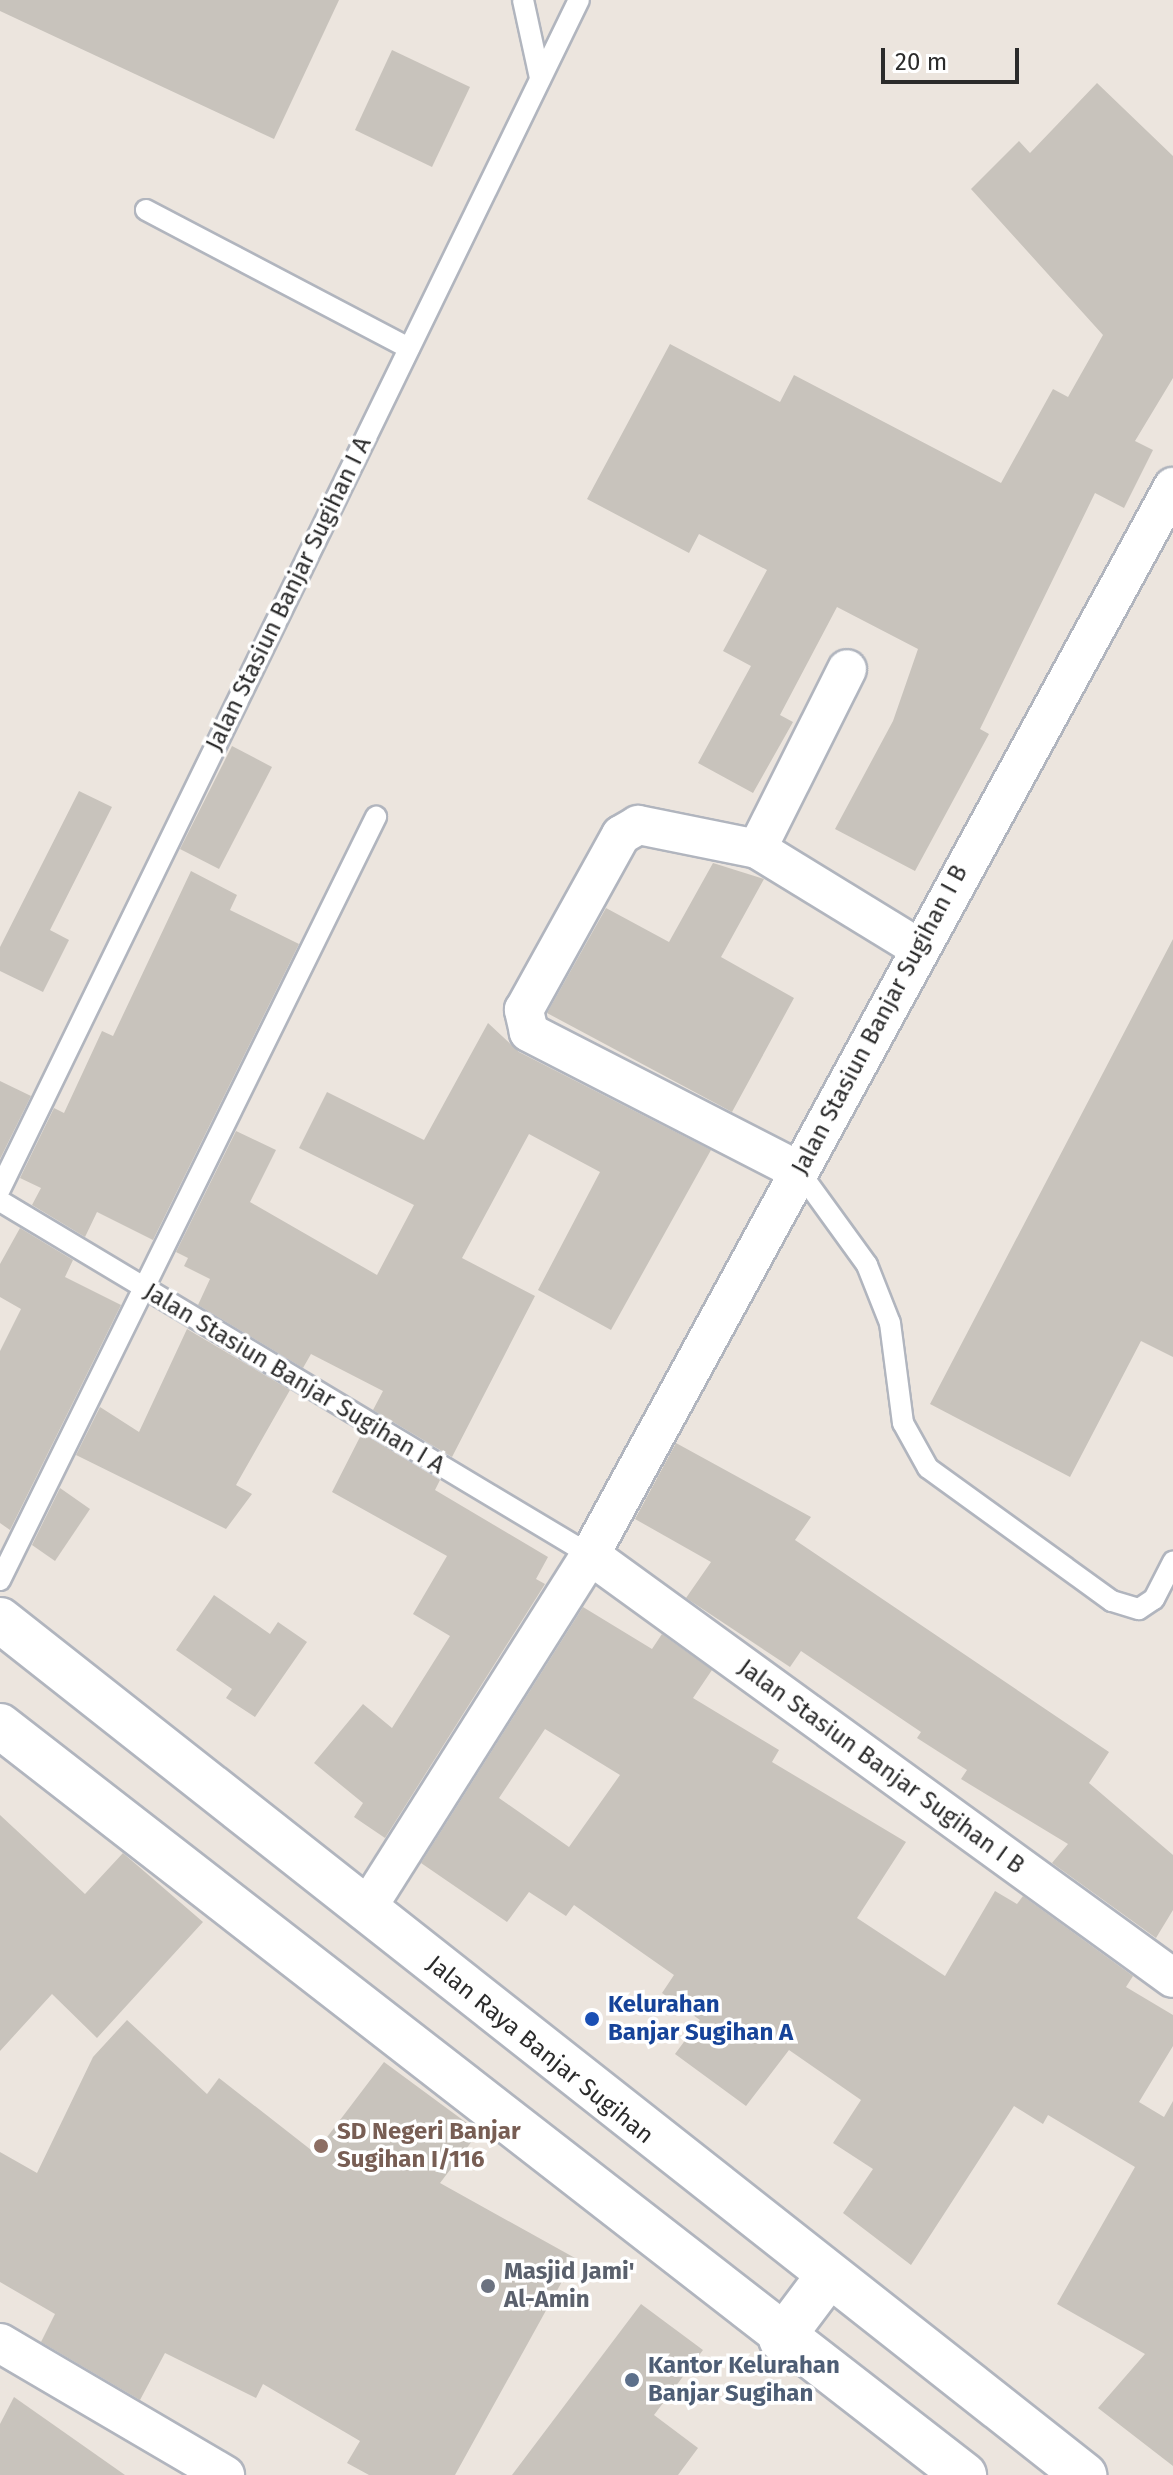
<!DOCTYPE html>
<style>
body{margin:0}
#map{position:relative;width:1173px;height:2475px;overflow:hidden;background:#ece5de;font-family:"Fira Sans",sans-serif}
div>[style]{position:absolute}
.building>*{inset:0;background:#c8c3bc}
.roads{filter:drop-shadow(2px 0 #b1b5be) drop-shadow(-2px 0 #b1b5be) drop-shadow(0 2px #b1b5be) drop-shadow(0 -2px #b1b5be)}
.lane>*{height:20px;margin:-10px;padding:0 10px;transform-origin:10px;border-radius:10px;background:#fff}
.street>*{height:38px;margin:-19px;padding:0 19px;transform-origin:19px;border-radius:19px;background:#fff}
.secondary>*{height:44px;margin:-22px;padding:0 22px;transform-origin:22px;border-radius:22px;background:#fff}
.dots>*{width:22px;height:22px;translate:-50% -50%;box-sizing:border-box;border:4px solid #fff;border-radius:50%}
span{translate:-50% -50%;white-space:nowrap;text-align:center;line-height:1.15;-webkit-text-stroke:7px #fff;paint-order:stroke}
.street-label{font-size:24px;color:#2b2b2b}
.transit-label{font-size:24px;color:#164399;font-weight:700}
.left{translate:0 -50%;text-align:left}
.education-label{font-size:24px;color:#785e54;font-weight:700}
.worship-label{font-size:24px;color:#5b616d;font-weight:700}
.service-label{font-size:24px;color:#4e5e75;font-weight:700}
.scale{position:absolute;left:881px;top:48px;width:138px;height:36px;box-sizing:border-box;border:4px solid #2b2b2b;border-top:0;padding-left:10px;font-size:24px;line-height:28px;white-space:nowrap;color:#2b2b2b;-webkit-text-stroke:6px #fff;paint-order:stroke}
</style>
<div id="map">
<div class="building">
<i style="clip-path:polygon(0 0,339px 0,274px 139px,0 11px)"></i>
<i style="clip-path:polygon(392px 50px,470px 87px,432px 167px,355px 130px)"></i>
<i style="clip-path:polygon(1097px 83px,1173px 156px,1173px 378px,1135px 441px,1153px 450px,1124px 508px,1095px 493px,980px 729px,989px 734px,915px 871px,835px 829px,893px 721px,918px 649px,837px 607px,780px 715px,793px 722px,753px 793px,698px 763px,751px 666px,723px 651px,767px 570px,699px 534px,689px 553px,587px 499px,670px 344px,780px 402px,794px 375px,1001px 483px,1053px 389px,1068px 397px,1103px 335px,971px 189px,1019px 141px,1030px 153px)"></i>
<i style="clip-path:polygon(232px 746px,272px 767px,219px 869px,180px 849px)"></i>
<i style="clip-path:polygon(79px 791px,112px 807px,50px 930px,69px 940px,43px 992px,0 971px,0 947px)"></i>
<i style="clip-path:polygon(713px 863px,764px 879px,721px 957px,794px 998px,732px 1112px,547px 1013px,606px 908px,669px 942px)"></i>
<i style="clip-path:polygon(191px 871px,237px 895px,230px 910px,299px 944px,153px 1240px,97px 1212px,85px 1237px,32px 1205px,41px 1188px,20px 1178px,54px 1108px,64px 1113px,102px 1031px,113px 1036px)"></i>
<i style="clip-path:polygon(1173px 939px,1173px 1357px,1141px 1341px,1070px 1477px,930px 1404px)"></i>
<i style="clip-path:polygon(488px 1023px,519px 1052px,711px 1150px,611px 1330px,538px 1290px,600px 1172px,529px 1134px,462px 1258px,535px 1296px,452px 1457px,373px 1410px,383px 1391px,311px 1354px,303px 1368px,198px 1305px,210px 1279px,184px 1266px,188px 1258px,176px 1252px,236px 1131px,276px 1150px,250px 1202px,377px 1275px,414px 1205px,299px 1148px,327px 1092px,424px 1140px)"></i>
<i style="clip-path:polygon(0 1081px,31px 1096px,0 1159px)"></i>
<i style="clip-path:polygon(20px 1228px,73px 1260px,65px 1277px,121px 1305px,10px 1530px,0 1523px,0 1351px,21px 1309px,0 1297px,0 1264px)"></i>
<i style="clip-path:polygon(187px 1329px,290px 1390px,236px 1485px,252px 1494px,226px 1529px,76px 1455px,100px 1407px,139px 1432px)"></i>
<i style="clip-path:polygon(362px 1433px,440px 1480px,435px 1490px,548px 1557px,536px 1579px,545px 1584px,385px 1838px,354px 1817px,363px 1803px,314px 1763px,363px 1704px,392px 1728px,450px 1636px,413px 1614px,447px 1556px,332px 1492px)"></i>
<i style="clip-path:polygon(676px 1443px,811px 1517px,795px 1540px,1109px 1752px,1089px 1783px,1173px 1855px,1173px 1910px,1156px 1938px,1052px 1863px,1068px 1844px,961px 1779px,967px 1770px,917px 1738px,921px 1732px,801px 1651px,790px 1667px,686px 1598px,711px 1562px,635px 1519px)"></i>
<i style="clip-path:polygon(60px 1488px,90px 1509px,55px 1561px,32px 1545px)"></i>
<i style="clip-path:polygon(214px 1595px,270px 1634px,278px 1622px,307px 1642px,255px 1717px,226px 1698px,232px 1689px,176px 1650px)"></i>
<i style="clip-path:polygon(evenodd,583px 1607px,652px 1649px,662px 1634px,712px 1670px,693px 1698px,779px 1750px,772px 1762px,906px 1842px,857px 1918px,945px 1976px,995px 1891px,1017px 1904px,1023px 1896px,1133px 1976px,1126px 1987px,1173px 2015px,1173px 2046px,1139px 2102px,1164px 2117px,1173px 2101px,1173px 2466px,1098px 2408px,1145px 2354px,1057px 2304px,1135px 2167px,1048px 2115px,1043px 2124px,1014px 2106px,911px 2265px,843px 2213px,873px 2169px,833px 2143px,861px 2100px,789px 2050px,746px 2106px,675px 2054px,700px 2020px,662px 1993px,674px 1975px,574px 1905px,566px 1916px,529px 1892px,507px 1922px,421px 1863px,583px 1607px,545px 1729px,620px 1775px,569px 1847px,499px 1798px,545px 1729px)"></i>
<i style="clip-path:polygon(0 1815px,85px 1894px,123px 1853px,203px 1922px,97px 2038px,52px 1994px,0 2051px)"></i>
<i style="clip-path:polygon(127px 2020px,207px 2094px,219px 2078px,315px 2153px,384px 2062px,479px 2132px,440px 2183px,575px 2258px,455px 2475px,369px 2475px,347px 2463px,360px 2441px,263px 2384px,256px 2398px,165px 2353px,140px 2400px,41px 2342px,55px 2314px,0 2282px,0 2152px,37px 2173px,93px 2057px)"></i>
<i style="clip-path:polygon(641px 2304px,703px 2350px,654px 2415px,698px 2448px,678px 2475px,512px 2475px)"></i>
<i style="clip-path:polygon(14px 2397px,125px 2475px,0 2475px,0 2424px)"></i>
</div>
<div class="roads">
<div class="lane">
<i style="left:523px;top:0;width:80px;rotate:77.7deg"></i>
<i style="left:146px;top:210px;width:297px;rotate:27.7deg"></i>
<i style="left:799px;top:1171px;width:116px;rotate:54.1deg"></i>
<i style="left:867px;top:1265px;width:62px;rotate:68.4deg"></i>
<i style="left:890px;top:1323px;width:101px;rotate:82.6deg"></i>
<i style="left:903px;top:1423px;width:51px;rotate:60.9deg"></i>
<i style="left:928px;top:1468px;width:227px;rotate:35.9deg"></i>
<i style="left:1112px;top:1601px;width:28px;rotate:17deg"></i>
<i style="left:1139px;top:1609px;width:18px;rotate:-34deg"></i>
<i style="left:1154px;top:1599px;width:42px;rotate:-62.8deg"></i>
<i style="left:0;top:1189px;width:1322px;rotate:-64.04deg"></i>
<i style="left:0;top:1201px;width:688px;rotate:30.96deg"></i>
<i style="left:0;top:1580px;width:851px;rotate:-63.77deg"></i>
</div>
<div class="street">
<i style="left:757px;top:849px;width:201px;rotate:-63.4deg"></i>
<i style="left:799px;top:1171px;width:304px;rotate:-152.8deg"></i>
<i style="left:529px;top:1032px;width:23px;rotate:-103deg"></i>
<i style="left:524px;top:1010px;width:200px;rotate:-61deg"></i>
<i style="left:621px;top:835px;width:20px;rotate:-30deg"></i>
<i style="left:638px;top:825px;width:121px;rotate:11.4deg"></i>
<i style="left:757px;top:849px;width:188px;rotate:31.5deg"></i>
<i style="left:590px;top:1555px;width:720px;rotate:35.96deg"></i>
<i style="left:365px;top:1911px;width:421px;rotate:-57.7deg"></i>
<i style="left:590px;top:1555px;width:1217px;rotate:-61.37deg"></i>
<i style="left:0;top:2343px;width:261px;rotate:30.4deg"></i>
</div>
<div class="secondary">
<i style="left:0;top:1620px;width:1381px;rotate:38.26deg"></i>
<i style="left:0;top:1726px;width:1221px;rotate:37.85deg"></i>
<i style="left:781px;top:2339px;width:75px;rotate:-53.1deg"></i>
</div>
</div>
<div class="dots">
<i style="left:592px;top:2019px;background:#1a4fb4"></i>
<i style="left:321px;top:2146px;background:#8d6e63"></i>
<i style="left:488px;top:2286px;background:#6b7280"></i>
<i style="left:632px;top:2380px;background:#5c6f8a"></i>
</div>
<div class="street-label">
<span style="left:289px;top:594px;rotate:-64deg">Jalan Stasiun Banjar Sugihan I A</span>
<span style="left:880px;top:1020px;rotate:-62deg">Jalan Stasiun Banjar Sugihan I B</span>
<span style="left:294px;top:1379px;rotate:31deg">Jalan Stasiun Banjar Sugihan I A</span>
<span style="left:881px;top:1767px;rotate:36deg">Jalan Stasiun Banjar Sugihan I B</span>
<span style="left:540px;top:2050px;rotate:39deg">Jalan Raya Banjar Sugihan</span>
</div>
<div class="transit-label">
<span class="left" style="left:608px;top:2019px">Kelurahan<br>Banjar Sugihan A</span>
</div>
<div class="education-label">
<span class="left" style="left:337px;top:2146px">SD Negeri Banjar<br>Sugihan I/116</span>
</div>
<div class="worship-label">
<span class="left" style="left:504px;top:2286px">Masjid Jami'<br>Al-Amin</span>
</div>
<div class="service-label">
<span class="left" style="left:648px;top:2380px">Kantor Kelurahan<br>Banjar Sugihan</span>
</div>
<div class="scale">20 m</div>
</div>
